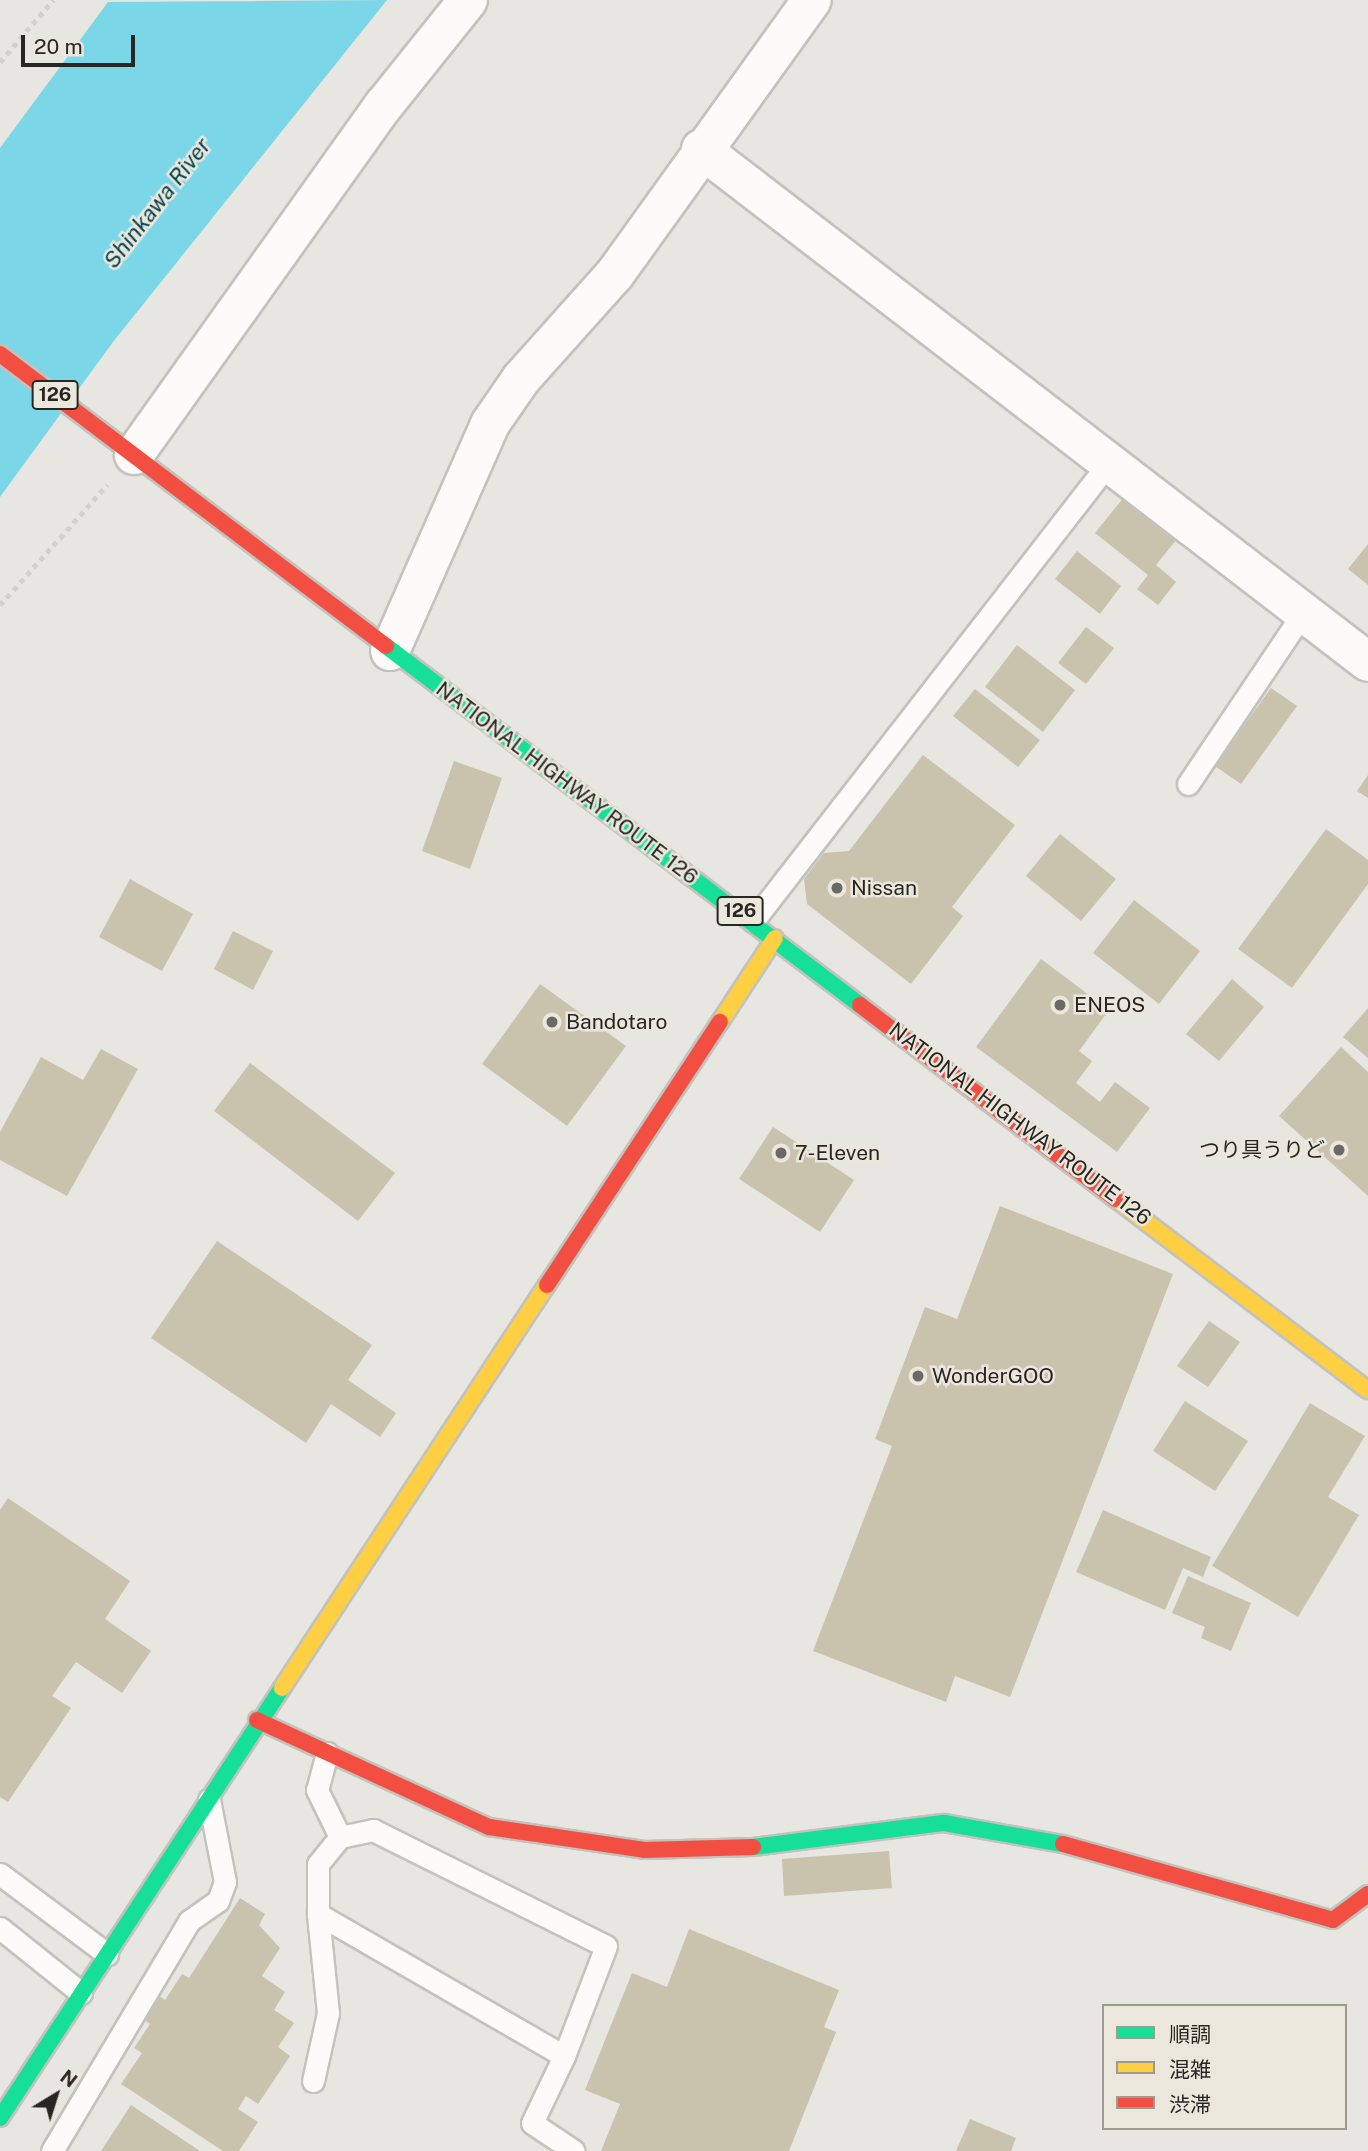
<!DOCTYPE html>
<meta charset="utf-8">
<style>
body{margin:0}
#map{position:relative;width:1368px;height:2151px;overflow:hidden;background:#e8e6e0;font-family:"Public Sans","Noto Sans JP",sans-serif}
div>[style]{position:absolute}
.water>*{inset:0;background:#7bd7e8}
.building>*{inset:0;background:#c9c2ad}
.path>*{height:4.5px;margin-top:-2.25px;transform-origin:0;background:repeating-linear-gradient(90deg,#d2d1cf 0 5px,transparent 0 10px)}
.roads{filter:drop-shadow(2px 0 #c3c2bd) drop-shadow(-2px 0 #c3c2bd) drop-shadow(0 2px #c3c2bd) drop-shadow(0 -2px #c3c2bd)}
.lane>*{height:21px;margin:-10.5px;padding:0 10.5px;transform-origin:10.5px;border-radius:10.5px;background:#fcfbfa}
.street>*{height:38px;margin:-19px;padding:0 19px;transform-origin:19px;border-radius:19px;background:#fcfbfa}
.fast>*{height:16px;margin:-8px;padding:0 8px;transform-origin:8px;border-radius:8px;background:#16e098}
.slow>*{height:16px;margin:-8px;padding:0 8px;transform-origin:8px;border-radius:8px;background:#ffcf43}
.jam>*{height:16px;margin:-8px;padding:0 8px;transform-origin:8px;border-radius:8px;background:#f24e42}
.dots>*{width:19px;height:19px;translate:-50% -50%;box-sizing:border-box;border:4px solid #ebe7dd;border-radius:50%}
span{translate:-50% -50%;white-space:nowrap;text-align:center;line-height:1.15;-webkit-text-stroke:5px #ebe7dd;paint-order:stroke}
.shield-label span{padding:2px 5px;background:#ebe7dd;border:2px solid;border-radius:5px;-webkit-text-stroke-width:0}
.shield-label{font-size:19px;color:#282622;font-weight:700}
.street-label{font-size:21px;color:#282622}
.poi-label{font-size:21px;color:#282622}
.left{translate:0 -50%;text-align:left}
.right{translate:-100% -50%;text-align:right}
.water-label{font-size:23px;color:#05434e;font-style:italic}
.legend{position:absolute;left:1102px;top:2004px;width:245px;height:126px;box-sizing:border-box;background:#ebe7dd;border:2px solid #9d9a92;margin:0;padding:9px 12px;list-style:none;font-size:21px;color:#282622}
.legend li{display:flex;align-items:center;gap:14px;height:35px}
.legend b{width:35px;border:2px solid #9d9a92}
.north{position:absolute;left:21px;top:2060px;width:70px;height:70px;-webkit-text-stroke:5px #ebe7dd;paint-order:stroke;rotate:38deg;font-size:19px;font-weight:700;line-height:28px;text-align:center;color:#282622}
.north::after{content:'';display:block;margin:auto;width:24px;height:32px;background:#282622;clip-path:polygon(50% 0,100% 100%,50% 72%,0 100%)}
.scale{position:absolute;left:21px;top:35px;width:114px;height:32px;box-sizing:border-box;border:4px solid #282622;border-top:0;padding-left:9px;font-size:21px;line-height:24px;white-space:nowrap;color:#282622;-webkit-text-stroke:5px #ebe7dd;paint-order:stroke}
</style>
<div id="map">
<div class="water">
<i style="clip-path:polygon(387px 0,113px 342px,0 497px,0 148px,108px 2px)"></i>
</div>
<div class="building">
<i style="clip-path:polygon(1124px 497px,1177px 539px,1156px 565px,1176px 582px,1158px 605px,1137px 589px,1148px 575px,1095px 533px)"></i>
<i style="clip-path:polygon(1368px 544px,1368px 585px,1348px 569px)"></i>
<i style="clip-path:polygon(1077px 551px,1121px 586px,1100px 614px,1055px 579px)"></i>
<i style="clip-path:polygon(1086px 627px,1114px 648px,1086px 684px,1058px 663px)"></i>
<i style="clip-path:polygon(1017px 645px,1075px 690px,1043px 732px,985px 687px)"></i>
<i style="clip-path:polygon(1271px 688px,1297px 706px,1241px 784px,1215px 766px)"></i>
<i style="clip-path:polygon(975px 689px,1040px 740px,1018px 767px,953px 716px)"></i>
<i style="clip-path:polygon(923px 755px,1015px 825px,952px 907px,963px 916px,911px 984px,807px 904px,804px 879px,824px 853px,849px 851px)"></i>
<i style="clip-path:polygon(454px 761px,502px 778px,470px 869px,422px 851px)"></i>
<i style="clip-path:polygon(1368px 775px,1368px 798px,1357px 791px)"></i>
<i style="clip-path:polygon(1326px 829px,1368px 860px,1368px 884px,1292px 988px,1238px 949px)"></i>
<i style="clip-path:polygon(1060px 834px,1116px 879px,1081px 921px,1026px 876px)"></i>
<i style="clip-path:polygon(130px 879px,193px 914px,162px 971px,99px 937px)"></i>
<i style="clip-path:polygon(1134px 900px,1200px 951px,1159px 1004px,1093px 953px)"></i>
<i style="clip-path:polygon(233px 931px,273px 951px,253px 990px,214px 969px)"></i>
<i style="clip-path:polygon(1041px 959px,1109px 1010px,1079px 1051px,1092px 1061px,1076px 1083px,1100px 1102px,1115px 1082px,1150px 1108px,1117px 1152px,976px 1047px)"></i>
<i style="clip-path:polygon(1232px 979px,1264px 1007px,1219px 1061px,1186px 1034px)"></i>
<i style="clip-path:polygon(540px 984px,626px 1046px,567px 1126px,482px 1064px)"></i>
<i style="clip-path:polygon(1368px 1008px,1368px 1058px,1343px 1037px)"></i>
<i style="clip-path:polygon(1341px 1047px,1368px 1072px,1368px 1196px,1279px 1116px)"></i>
<i style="clip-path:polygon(101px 1049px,138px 1069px,67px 1196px,0 1160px,0 1132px,41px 1057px,83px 1080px)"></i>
<i style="clip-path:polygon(250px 1063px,395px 1173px,358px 1221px,214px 1111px)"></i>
<i style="clip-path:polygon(773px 1127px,854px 1180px,820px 1232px,739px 1179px)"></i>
<i style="clip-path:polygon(1000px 1206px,1173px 1274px,1010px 1697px,955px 1676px,946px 1702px,813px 1651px,892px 1446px,875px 1439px,925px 1307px,957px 1319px)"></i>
<i style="clip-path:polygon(217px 1241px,372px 1345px,348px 1380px,396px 1413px,380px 1437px,331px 1404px,306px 1443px,151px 1338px)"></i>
<i style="clip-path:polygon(1209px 1321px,1240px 1342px,1208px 1387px,1177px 1366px)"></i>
<i style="clip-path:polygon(1185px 1401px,1248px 1441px,1215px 1491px,1153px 1451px)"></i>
<i style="clip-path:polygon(1310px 1403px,1365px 1436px,1328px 1497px,1359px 1515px,1298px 1617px,1212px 1566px)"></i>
<i style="clip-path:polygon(8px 1498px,130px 1581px,105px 1619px,151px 1651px,122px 1693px,76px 1662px,52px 1696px,71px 1708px,8px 1802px,0 1797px,0 1510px)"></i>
<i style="clip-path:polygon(1103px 1510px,1211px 1557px,1203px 1577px,1183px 1568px,1165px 1610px,1076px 1572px)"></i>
<i style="clip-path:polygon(1188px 1576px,1251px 1603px,1231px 1651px,1201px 1638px,1205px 1627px,1172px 1613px)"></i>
<i style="clip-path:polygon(889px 1851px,892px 1888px,784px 1896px,782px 1859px)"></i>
<i style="clip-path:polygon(240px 1898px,265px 1914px,259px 1925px,280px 1948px,262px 1976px,285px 1992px,274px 2010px,294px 2023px,278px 2047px,290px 2056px,258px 2104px,246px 2096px,238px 2109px,258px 2122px,239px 2151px,223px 2151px,121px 2084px,142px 2053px,134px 2048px,150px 2024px,139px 2016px,155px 1993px,165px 2000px,182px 1974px,189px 1978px)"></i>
<i style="clip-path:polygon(689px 1929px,839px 1990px,824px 2027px,836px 2032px,789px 2151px,601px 2151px,620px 2104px,585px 2090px,632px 1973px,667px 1987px)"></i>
<i style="clip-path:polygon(131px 2105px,200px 2151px,101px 2151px)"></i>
<i style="clip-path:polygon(970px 2119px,1016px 2138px,1011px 2151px,956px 2151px)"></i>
</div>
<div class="path">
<i style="left:0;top:62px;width:82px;rotate:-49.5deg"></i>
<i style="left:0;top:605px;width:161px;rotate:-48.3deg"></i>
</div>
<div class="roads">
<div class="lane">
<i style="left:1188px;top:784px;width:206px;rotate:-56.1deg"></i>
<i style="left:753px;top:921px;width:577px;rotate:-52.18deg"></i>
<i style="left:327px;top:1753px;width:38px;rotate:105deg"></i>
<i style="left:317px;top:1790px;width:52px;rotate:63.9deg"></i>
<i style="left:0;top:1874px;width:134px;rotate:36.8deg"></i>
<i style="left:0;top:1928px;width:104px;rotate:38.7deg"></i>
<i style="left:564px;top:2056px;width:284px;rotate:-150deg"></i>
<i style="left:318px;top:1914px;width:50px;rotate:-90deg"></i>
<i style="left:318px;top:1864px;width:35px;rotate:-51deg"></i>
<i style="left:340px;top:1837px;width:34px;rotate:-12deg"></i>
<i style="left:373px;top:1830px;width:260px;rotate:26.5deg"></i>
<i style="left:606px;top:1946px;width:118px;rotate:110.9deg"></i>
<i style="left:564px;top:2056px;width:74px;rotate:115.5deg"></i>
<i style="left:532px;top:2123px;width:50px;rotate:33.7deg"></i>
<i style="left:313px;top:2081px;width:70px;rotate:-77.6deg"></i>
<i style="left:328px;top:2013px;width:100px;rotate:-95.8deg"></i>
<i style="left:52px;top:2151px;width:268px;rotate:-59.2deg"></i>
<i style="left:189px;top:1921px;width:35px;rotate:-35deg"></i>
<i style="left:218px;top:1901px;width:20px;rotate:-70deg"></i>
<i style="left:225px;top:1882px;width:84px;rotate:-101deg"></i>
</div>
<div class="street">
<i style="left:701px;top:149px;width:841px;rotate:37.56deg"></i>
<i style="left:134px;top:455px;width:430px;rotate:-54.5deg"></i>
<i style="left:384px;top:105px;width:134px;rotate:-51.3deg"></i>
<i style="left:390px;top:651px;width:248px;rotate:-66.2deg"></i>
<i style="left:490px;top:424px;width:55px;rotate:-55.4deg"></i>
<i style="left:521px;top:379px;width:141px;rotate:-48.2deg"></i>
<i style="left:615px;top:274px;width:337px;rotate:-54.3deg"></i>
</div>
<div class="fast">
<i style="left:386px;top:646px;width:595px;rotate:37.14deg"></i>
<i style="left:753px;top:1847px;width:193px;rotate:-7.2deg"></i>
<i style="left:944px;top:1823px;width:121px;rotate:10deg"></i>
<i style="left:0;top:2118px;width:514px;rotate:-56.74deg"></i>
</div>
<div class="slow">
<i style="left:720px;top:1022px;width:100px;rotate:-56.8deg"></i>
<i style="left:1116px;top:1199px;width:316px;rotate:37.2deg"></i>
<i style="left:282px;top:1688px;width:482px;rotate:-56.7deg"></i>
</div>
<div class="jam">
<i style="left:0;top:354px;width:484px;rotate:37.1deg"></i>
<i style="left:860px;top:1005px;width:321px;rotate:37.2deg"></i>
<i style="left:547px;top:1285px;width:315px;rotate:-56.7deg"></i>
<i style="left:257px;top:1720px;width:255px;rotate:24.8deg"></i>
<i style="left:489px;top:1827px;width:157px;rotate:8.4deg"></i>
<i style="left:644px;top:1850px;width:109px;rotate:-1.6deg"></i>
<i style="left:1063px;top:1844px;width:280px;rotate:15.7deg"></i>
<i style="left:1333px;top:1920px;width:44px;rotate:-36.6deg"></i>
</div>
</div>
<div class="dots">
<i style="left:837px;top:888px;background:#6b6964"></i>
<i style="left:1060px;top:1005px;background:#6b6964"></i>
<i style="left:552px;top:1022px;background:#6b6964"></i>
<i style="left:1339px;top:1150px;background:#6b6964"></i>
<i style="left:781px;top:1153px;background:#6b6964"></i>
<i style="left:918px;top:1376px;background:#6b6964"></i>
</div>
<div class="shield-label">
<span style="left:55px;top:395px">126</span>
<span style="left:740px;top:911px">126</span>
</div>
<div class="street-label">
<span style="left:567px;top:783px;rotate:37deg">NATIONAL HIGHWAY ROUTE 126</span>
<span style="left:1020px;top:1124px;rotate:37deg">NATIONAL HIGHWAY ROUTE 126</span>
</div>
<div class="poi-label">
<span class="left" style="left:851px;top:888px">Nissan</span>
<span class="left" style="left:1074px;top:1005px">ENEOS</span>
<span class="left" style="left:566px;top:1022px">Bandotaro</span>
<span class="right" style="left:1325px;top:1150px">つり具うりど</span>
<span class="left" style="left:795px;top:1153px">7-Eleven</span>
<span class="left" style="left:932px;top:1376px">WonderGOO</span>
</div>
<div class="water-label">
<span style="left:157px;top:203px;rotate:-52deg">Shinkawa River</span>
</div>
<ul class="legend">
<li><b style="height:9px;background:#16e098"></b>順調</li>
<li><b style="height:9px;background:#ffcf43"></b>混雑</li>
<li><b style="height:9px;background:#f24e42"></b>渋滞</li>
</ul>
<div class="north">N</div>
<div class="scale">20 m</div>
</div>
